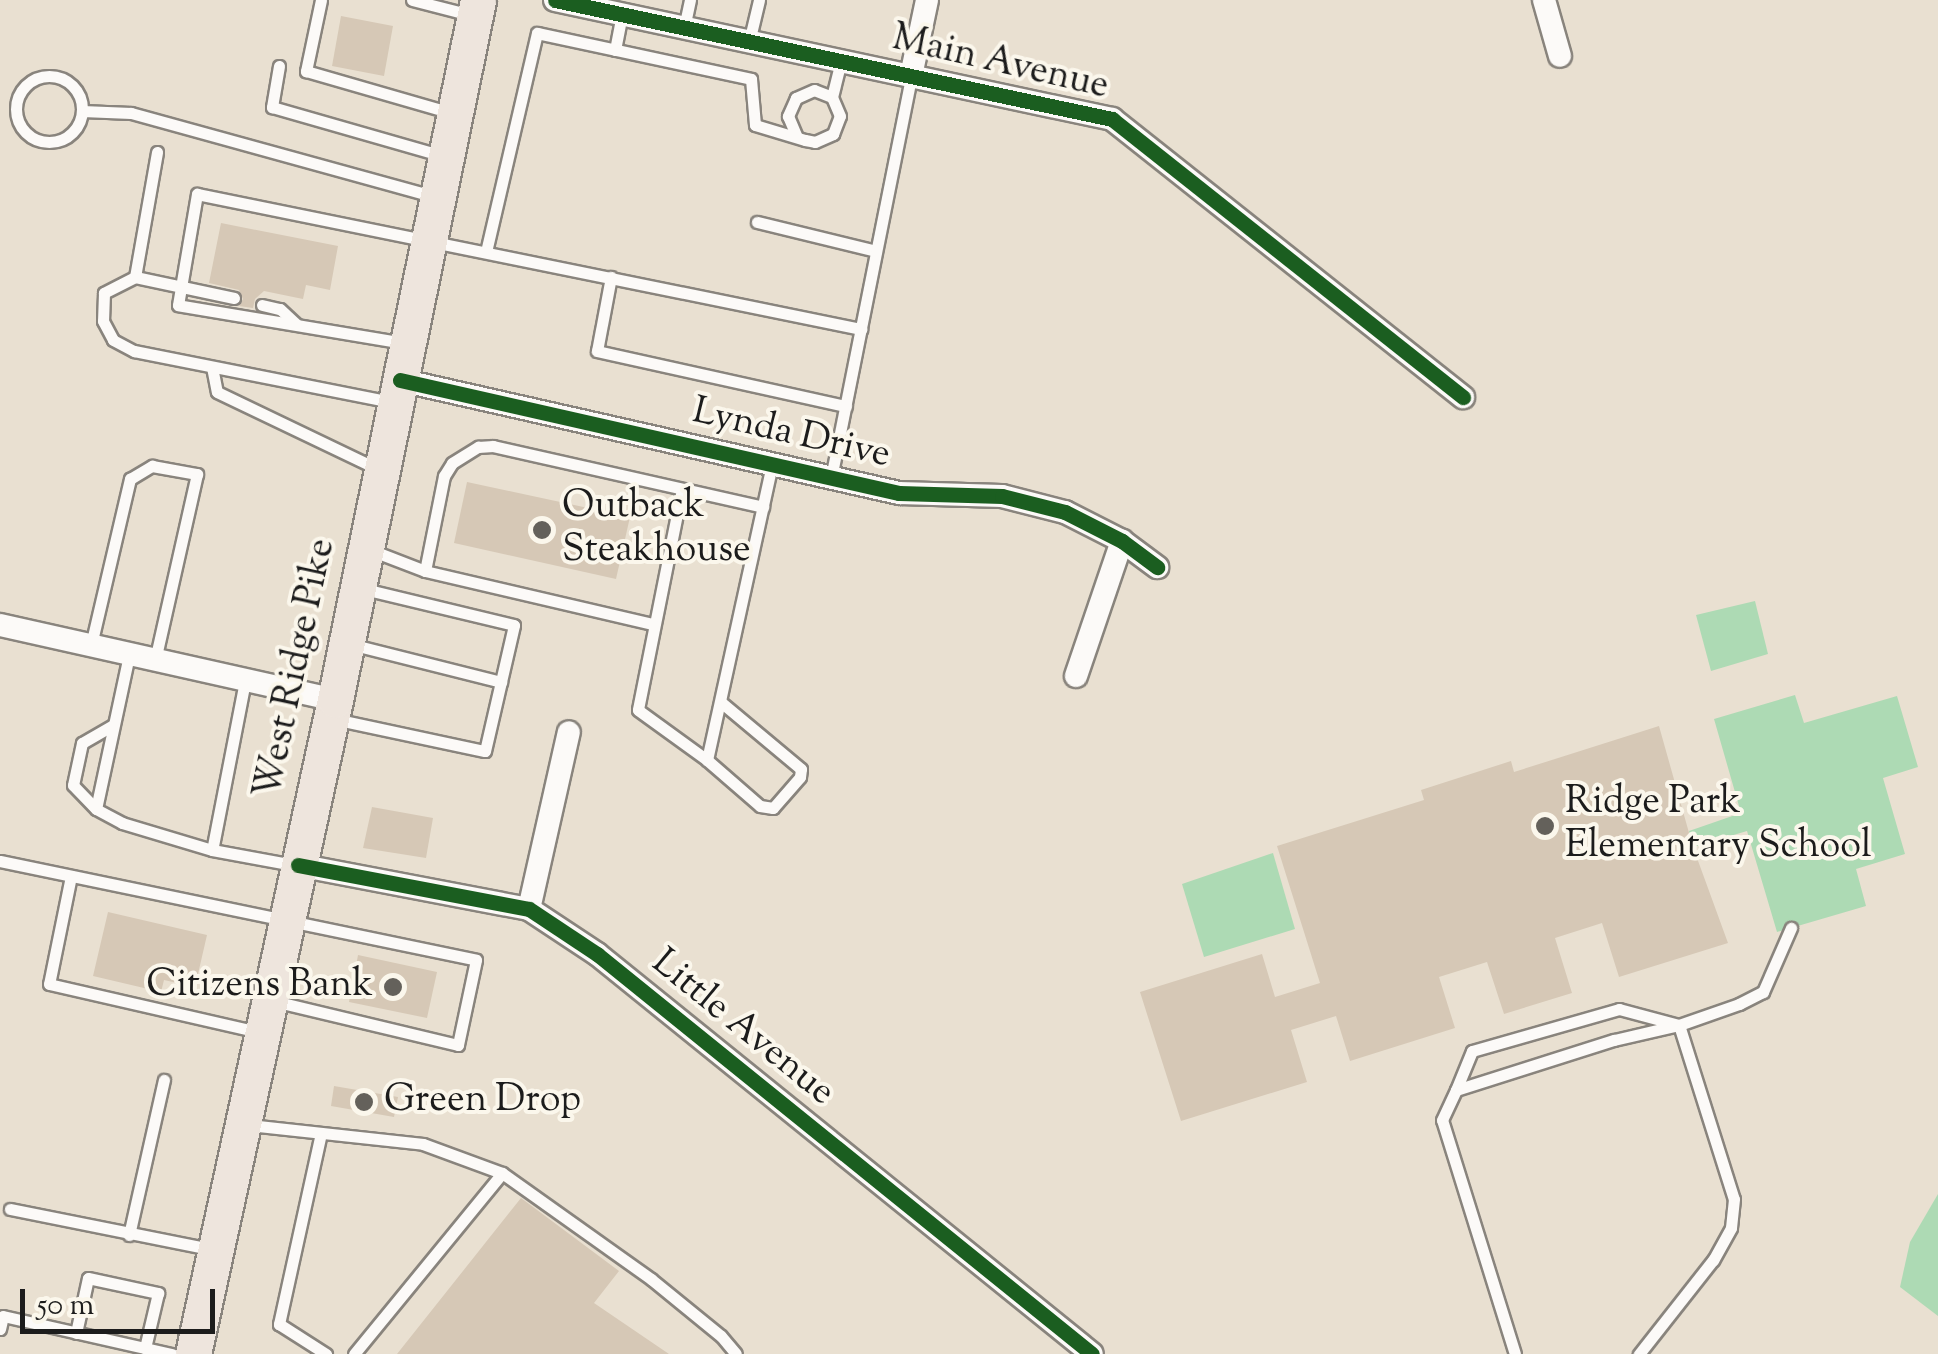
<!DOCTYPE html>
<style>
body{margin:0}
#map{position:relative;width:1938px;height:1354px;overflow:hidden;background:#e9e0d1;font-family:"Sorts Mill Goudy",serif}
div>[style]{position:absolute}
.green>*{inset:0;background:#addab4}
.building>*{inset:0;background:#d6c8b6}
.roads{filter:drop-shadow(2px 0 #89847d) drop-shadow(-2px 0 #89847d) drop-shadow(0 2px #89847d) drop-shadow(0 -2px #89847d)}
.service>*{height:11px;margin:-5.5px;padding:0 5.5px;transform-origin:5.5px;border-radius:5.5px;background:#fcfaf8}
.service>.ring{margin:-5.5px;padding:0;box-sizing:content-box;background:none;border:11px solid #fcfaf8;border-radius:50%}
.minor>*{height:22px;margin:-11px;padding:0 11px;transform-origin:11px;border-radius:11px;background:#fcfaf8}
.primary>*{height:35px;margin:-17.5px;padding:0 17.5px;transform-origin:17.5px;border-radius:17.5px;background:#eee5dd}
.cycleway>*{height:15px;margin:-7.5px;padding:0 7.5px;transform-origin:7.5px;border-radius:7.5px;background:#1b5e20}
.dots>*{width:28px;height:28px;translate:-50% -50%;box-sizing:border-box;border:5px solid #fbf7ec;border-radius:50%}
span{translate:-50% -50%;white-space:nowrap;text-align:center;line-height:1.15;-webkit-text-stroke:8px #fbf7ec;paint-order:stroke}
.street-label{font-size:38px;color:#1c1c1c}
.poi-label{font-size:38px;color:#1c1c1c}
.left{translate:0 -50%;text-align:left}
.right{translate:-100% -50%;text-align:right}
.scale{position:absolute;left:20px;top:1289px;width:195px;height:45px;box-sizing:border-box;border:5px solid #1c1c1c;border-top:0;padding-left:12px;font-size:30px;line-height:35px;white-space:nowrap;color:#1c1c1c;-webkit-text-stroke:8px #fbf7ec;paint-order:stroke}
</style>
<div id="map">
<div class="green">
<i style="clip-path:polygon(1755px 601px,1768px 654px,1711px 671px,1696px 615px)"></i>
<i style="clip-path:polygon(1795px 695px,1804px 723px,1897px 696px,1918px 767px,1883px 778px,1905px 854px,1856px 869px,1866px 906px,1777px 932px,1747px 831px,1693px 847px,1689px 831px,1741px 813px,1714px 719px)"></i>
<i style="clip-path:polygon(1273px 853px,1295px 929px,1204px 957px,1182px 884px)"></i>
<i style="clip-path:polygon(1938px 1194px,1938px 1316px,1900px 1287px,1910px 1242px)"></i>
</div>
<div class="building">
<i style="clip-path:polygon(341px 16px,393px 26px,384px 76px,332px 66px)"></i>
<i style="clip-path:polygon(221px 223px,338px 246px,330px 290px,306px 285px,303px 299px,264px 291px,255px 299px,253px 308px,239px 306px,243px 299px,239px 290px,209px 283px)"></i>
<i style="clip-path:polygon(467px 482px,630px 517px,616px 579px,454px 543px)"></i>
<i style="clip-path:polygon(1659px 726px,1693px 847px,1728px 943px,1619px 977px,1602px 923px,1555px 938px,1572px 993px,1504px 1014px,1487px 962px,1439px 977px,1455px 1028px,1350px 1061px,1336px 1016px,1291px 1030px,1307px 1082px,1181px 1121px,1140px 992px,1262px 954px,1275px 997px,1320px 983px,1277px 846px,1424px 800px,1421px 790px,1511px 761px,1514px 772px)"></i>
<i style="clip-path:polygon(372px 807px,433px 818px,426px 858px,363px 848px)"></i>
<i style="clip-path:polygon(108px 912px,207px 935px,195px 987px,164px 980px,161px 992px,93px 976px)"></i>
<i style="clip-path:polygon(358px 955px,437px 972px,427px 1018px,349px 1002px)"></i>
<i style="clip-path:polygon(334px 1086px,398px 1097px,394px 1117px,331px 1106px)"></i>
<i style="clip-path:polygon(521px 1198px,619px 1271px,594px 1303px,669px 1354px,397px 1354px)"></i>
</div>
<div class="roads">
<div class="service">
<i style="left:321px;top:0;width:73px;rotate:101.9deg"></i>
<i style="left:306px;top:71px;width:148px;rotate:16.1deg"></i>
<i style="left:412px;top:0;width:61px;rotate:14.3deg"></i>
<i style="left:684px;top:28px;width:29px;rotate:-78deg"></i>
<i style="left:749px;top:42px;width:43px;rotate:-76.6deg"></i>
<i style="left:615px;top:50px;width:36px;rotate:-79deg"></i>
<i style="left:279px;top:66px;width:42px;rotate:99.7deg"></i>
<i style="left:272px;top:107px;width:178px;rotate:16deg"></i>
<i class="ring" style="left:16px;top:76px;width:55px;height:55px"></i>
<i style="left:832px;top:97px;width:37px;rotate:-76deg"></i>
<i style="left:82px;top:111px;width:49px;rotate:2.3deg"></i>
<i style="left:131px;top:113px;width:316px;rotate:15.4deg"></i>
<i style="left:757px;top:222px;width:122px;rotate:13.7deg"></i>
<i style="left:486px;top:252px;width:225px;rotate:-76.9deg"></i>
<i style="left:537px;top:33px;width:219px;rotate:12.1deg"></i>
<i style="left:751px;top:79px;width:46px;rotate:85deg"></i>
<i style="left:755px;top:125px;width:52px;rotate:16.7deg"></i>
<i style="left:805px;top:140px;width:10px;rotate:11deg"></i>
<i style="left:815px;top:142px;width:20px;rotate:-24deg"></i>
<i style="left:833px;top:134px;width:19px;rotate:-69deg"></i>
<i style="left:840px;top:116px;width:21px;rotate:-113deg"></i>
<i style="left:832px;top:97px;width:19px;rotate:-159deg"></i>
<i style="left:814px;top:90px;width:20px;rotate:156deg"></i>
<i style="left:796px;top:98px;width:20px;rotate:114deg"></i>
<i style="left:788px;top:116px;width:21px;rotate:67deg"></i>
<i style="left:135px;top:277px;width:127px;rotate:-80deg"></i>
<i style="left:611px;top:277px;width:75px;rotate:100.7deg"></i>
<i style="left:597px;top:351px;width:255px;rotate:12.5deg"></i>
<i style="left:234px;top:298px;width:101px;rotate:-168deg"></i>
<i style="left:135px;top:277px;width:35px;rotate:153deg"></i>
<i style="left:104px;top:293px;width:28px;rotate:92deg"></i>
<i style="left:103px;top:321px;width:21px;rotate:62deg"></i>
<i style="left:113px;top:340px;width:24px;rotate:28deg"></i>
<i style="left:134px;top:351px;width:263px;rotate:11.2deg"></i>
<i style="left:262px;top:305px;width:18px;rotate:13deg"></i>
<i style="left:280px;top:309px;width:22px;rotate:43deg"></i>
<i style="left:404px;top:343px;width:229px;rotate:-170.5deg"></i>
<i style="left:178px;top:305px;width:113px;rotate:-80.3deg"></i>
<i style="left:197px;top:194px;width:678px;rotate:11.49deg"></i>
<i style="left:212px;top:367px;width:25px;rotate:79deg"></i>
<i style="left:217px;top:392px;width:178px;rotate:25.6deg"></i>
<i style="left:831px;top:478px;width:410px;rotate:-78.7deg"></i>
<i style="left:682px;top:489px;width:225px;rotate:101.3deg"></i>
<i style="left:638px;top:710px;width:85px;rotate:35.9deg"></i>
<i style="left:707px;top:760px;width:70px;rotate:41deg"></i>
<i style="left:760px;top:806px;width:13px;rotate:9deg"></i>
<i style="left:773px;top:808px;width:41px;rotate:-48.9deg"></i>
<i style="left:800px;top:777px;width:8px;rotate:-83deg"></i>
<i style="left:801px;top:769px;width:103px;rotate:-140.1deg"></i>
<i style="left:368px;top:549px;width:61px;rotate:21.1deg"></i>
<i style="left:425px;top:571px;width:234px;rotate:13.1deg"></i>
<i style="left:425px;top:571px;width:97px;rotate:-78.7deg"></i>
<i style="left:444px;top:476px;width:15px;rotate:-58deg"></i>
<i style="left:452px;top:463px;width:31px;rotate:-32deg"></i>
<i style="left:478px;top:447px;width:15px;rotate:-4deg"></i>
<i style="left:493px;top:446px;width:277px;rotate:12.7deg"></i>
<i style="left:350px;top:644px;width:156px;rotate:14.1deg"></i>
<i style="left:91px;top:645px;width:171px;rotate:-76.8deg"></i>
<i style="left:130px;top:479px;width:26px;rotate:-31deg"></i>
<i style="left:152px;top:466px;width:46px;rotate:10.1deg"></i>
<i style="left:197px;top:474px;width:192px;rotate:102.7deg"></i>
<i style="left:129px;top:655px;width:157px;rotate:102.1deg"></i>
<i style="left:96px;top:809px;width:30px;rotate:28deg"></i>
<i style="left:122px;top:823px;width:94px;rotate:16.7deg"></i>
<i style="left:245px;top:681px;width:172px;rotate:101deg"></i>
<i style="left:212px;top:850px;width:83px;rotate:10.4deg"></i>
<i style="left:334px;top:719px;width:154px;rotate:12deg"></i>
<i style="left:485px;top:751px;width:129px;rotate:-77deg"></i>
<i style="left:514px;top:625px;width:158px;rotate:-166.5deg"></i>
<i style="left:707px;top:760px;width:302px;rotate:-77.6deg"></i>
<i style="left:96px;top:809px;width:33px;rotate:-134deg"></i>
<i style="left:73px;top:785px;width:43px;rotate:-77.9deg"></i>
<i style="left:82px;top:743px;width:36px;rotate:-30deg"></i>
<i style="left:0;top:861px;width:486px;rotate:11.7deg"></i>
<i style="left:476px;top:960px;width:87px;rotate:102deg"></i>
<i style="left:458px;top:1045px;width:189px;rotate:-166.6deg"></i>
<i style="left:71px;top:876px;width:110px;rotate:101.5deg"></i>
<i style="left:49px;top:984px;width:215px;rotate:12.9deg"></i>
<i style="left:1456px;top:1090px;width:42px;rotate:-67.7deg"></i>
<i style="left:1472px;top:1051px;width:153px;rotate:-15.9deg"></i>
<i style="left:1619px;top:1009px;width:62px;rotate:14.9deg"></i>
<i style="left:1679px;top:1025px;width:64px;rotate:-19.3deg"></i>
<i style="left:1739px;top:1004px;width:27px;rotate:-27deg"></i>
<i style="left:1763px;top:992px;width:70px;rotate:-66.4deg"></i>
<i style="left:249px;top:1125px;width:175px;rotate:6.2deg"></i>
<i style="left:423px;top:1144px;width:84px;rotate:20.2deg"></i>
<i style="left:502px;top:1173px;width:183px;rotate:35.4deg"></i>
<i style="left:651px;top:1279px;width:90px;rotate:39.2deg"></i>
<i style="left:721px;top:1336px;width:23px;rotate:50deg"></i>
<i style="left:321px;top:1133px;width:196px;rotate:102.4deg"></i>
<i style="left:279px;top:1324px;width:56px;rotate:32.6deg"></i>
<i style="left:10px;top:1209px;width:205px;rotate:11.3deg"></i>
<i style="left:129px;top:1235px;width:159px;rotate:-77.3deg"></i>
<i style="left:0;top:1329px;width:13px;rotate:-77deg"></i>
<i style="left:3px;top:1316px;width:173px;rotate:12.7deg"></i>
<i style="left:76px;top:1333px;width:56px;rotate:-77.7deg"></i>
<i style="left:88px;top:1278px;width:72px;rotate:12.1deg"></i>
<i style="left:158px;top:1293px;width:57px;rotate:103.3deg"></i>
<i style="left:354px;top:1354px;width:234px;rotate:-50.7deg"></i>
<i style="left:1515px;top:1354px;width:245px;rotate:-107.3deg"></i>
<i style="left:1442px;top:1120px;width:33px;rotate:-65deg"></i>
<i style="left:1456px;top:1090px;width:166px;rotate:-17.6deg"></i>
<i style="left:1614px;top:1040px;width:67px;rotate:-13deg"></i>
<i style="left:1679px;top:1025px;width:182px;rotate:72.5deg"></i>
<i style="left:1734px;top:1199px;width:29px;rotate:96deg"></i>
<i style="left:1731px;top:1228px;width:37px;rotate:119deg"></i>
<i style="left:1713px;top:1260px;width:120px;rotate:128.2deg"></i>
</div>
<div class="minor">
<i style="left:555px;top:0;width:570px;rotate:12.06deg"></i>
<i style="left:1112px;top:119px;width:448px;rotate:38.4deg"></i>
<i style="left:1544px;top:0;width:58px;rotate:74.1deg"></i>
<i style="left:911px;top:76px;width:78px;rotate:-78.1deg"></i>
<i style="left:400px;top:380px;width:512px;rotate:12.76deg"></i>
<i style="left:899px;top:493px;width:103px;rotate:1.7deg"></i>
<i style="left:1002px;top:496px;width:65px;rotate:14.3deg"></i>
<i style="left:1065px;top:512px;width:64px;rotate:27deg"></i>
<i style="left:1122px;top:541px;width:44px;rotate:36.6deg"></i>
<i style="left:0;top:625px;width:343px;rotate:12.6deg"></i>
<i style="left:1076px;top:676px;width:143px;rotate:-71.2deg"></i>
<i style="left:298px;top:865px;width:235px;rotate:10.8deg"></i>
<i style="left:529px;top:909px;width:82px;rotate:33.5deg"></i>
<i style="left:597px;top:954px;width:636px;rotate:38.94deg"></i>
<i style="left:529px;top:909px;width:181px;rotate:-77.3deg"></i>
</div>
<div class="primary">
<i style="left:193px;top:1354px;width:669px;rotate:-77.75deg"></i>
<i style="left:335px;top:700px;width:714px;rotate:-78.45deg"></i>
</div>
</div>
<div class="cycleway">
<i style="left:555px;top:0;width:570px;rotate:12.06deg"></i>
<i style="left:1112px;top:119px;width:448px;rotate:38.4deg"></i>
<i style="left:400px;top:380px;width:512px;rotate:12.76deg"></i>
<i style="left:899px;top:493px;width:103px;rotate:1.7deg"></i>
<i style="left:1002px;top:496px;width:65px;rotate:14.3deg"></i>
<i style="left:1065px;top:512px;width:64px;rotate:27deg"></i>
<i style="left:1122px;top:541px;width:44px;rotate:36.6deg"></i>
<i style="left:298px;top:865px;width:235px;rotate:10.8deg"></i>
<i style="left:529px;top:909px;width:82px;rotate:33.5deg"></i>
<i style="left:597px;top:954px;width:636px;rotate:38.94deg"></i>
</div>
<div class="dots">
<i style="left:542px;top:530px;background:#64615b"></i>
<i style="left:1545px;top:826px;background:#64615b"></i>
<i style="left:393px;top:987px;background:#64615b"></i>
<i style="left:364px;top:1102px;background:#64615b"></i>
</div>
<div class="street-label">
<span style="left:1000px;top:64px;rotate:13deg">Main Avenue</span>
<span style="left:791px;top:435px;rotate:13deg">Lynda Drive</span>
<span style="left:297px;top:669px;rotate:-78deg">West Ridge Pike</span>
<span style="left:742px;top:1029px;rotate:39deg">Little Avenue</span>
</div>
<div class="poi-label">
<span class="left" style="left:562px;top:530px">Outback<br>Steakhouse</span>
<span class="left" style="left:1565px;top:826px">Ridge Park<br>Elementary School</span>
<span class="right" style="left:373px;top:987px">Citizens Bank</span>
<span class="left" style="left:384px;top:1102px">Green Drop</span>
</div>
<div class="scale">50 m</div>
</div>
